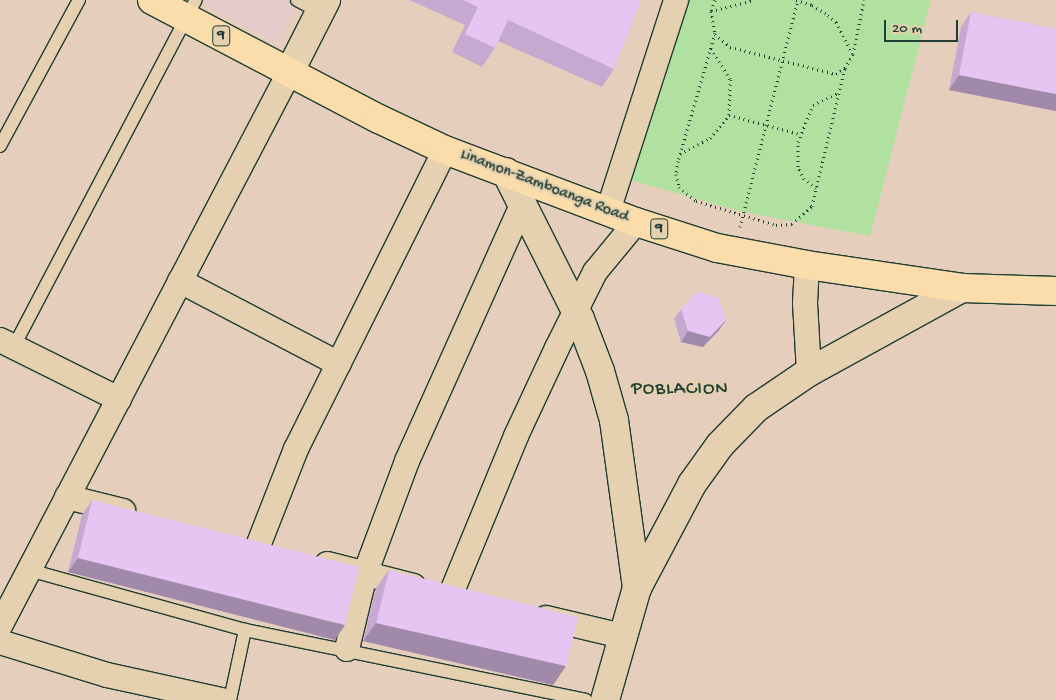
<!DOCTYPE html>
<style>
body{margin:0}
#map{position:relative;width:1056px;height:700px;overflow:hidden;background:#e5cfbc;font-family:"Gochi Hand",sans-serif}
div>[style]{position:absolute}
.built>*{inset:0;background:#e5cccc}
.green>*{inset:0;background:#b1e1a1}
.path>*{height:3px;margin-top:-1.5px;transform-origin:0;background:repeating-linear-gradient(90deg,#1f3d34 0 1px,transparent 0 5px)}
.roads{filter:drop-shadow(1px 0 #1f3d34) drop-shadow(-1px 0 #1f3d34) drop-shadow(0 1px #1f3d34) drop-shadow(0 -1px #1f3d34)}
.lane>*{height:12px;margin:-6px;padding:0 6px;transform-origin:6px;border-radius:6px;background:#e5d1af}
.street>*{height:24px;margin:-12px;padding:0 12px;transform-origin:12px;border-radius:12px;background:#e5d1af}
.secondary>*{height:28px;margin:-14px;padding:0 14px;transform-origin:14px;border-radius:14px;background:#e5d1af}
.highway>*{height:28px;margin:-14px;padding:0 14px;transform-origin:14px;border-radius:14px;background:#faddab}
.wall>*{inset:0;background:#c6a9d0}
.shaded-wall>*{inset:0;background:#a18aa9}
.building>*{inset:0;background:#e6c5f2}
span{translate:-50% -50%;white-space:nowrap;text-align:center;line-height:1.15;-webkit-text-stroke:4.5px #e5d1af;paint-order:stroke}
.shield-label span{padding:1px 4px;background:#e5d1af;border:1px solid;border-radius:4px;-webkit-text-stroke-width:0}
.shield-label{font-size:15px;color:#1f3d34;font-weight:700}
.street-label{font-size:16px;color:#1f3d34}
.quarter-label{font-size:19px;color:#1f3d34;letter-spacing:1px}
.scale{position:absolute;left:884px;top:20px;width:74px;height:22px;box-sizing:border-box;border:2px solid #1f3d34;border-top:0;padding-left:6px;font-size:15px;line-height:18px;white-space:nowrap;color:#1f3d34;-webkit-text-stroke:4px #e5d1af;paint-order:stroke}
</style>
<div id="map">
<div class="built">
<i style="clip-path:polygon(195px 0,300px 0,278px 43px)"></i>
</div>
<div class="green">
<i style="clip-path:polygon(688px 0,931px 0,870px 236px,739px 211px,627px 179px)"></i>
</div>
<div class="path">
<i style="left:715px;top:0;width:12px;rotate:110deg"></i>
<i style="left:711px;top:11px;width:44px;rotate:-14.3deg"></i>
<i style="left:796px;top:0;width:17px;rotate:17deg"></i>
<i style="left:812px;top:5px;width:19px;rotate:32deg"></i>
<i style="left:828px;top:15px;width:11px;rotate:41deg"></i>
<i style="left:836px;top:22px;width:35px;rotate:63deg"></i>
<i style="left:711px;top:11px;width:23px;rotate:80deg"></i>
<i style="left:715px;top:34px;width:20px;rotate:41deg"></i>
<i style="left:730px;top:47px;width:109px;rotate:14.3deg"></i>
<i style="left:836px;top:74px;width:11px;rotate:-34deg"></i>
<i style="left:845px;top:68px;width:16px;rotate:-60deg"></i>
<i style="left:853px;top:54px;width:55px;rotate:-78.5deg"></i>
<i style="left:715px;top:33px;width:133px;rotate:106.1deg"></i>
<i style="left:678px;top:161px;width:13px;rotate:99deg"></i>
<i style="left:676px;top:174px;width:13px;rotate:77deg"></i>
<i style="left:679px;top:187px;width:22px;rotate:39deg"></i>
<i style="left:696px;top:201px;width:84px;rotate:16.7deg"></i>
<i style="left:776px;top:225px;width:16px;rotate:-4deg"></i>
<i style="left:792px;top:224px;width:27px;rotate:-42deg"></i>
<i style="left:812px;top:206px;width:142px;rotate:-76.6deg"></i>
<i style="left:729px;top:115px;width:73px;rotate:15deg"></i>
<i style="left:680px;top:154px;width:34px;rotate:-28deg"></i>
<i style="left:710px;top:138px;width:30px;rotate:-50deg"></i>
<i style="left:729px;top:115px;width:36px;rotate:-88deg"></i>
<i style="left:730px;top:79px;width:36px;rotate:-122deg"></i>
<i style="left:816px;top:188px;width:15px;rotate:-143deg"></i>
<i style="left:804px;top:179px;width:13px;rotate:-117deg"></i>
<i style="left:798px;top:167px;width:25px;rotate:-90deg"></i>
<i style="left:798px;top:142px;width:40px;rotate:-68deg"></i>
<i style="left:813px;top:105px;width:28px;rotate:-26deg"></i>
<i style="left:740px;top:227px;width:234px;rotate:-75.7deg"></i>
</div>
<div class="roads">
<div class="lane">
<i style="left:297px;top:0;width:26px;rotate:28deg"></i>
<i style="left:0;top:146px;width:166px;rotate:-61.6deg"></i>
<i style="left:13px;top:348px;width:393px;rotate:-62.3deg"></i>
<i style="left:29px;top:570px;width:224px;rotate:15.5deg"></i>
<i style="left:245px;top:630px;width:348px;rotate:11.6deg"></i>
<i style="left:230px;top:700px;width:72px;rotate:-77.9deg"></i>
</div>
<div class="street">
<i style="left:608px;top:211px;width:222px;rotate:-72.1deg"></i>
<i style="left:807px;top:265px;width:38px;rotate:93deg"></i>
<i style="left:805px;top:303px;width:69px;rotate:86.7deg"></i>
<i style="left:180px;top:281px;width:179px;rotate:27.6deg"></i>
<i style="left:0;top:340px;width:133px;rotate:26.4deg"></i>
<i style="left:67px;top:497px;width:58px;rotate:14deg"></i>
<i style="left:258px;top:546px;width:104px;rotate:-68.6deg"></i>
<i style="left:296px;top:449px;width:334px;rotate:-63.5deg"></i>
<i style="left:327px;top:564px;width:89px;rotate:14.3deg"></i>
<i style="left:451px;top:594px;width:171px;rotate:-67.6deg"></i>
<i style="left:516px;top:436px;width:97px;rotate:-65deg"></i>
<i style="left:557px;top:348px;width:85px;rotate:-63.4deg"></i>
<i style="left:595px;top:272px;width:65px;rotate:-50.6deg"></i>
<i style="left:546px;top:618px;width:78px;rotate:13.3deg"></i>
<i style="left:0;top:626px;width:624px;rotate:-62.41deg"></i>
<i style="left:0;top:642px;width:112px;rotate:17.1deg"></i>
<i style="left:107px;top:675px;width:118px;rotate:12.3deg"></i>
<i style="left:347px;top:649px;width:77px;rotate:-76.5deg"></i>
<i style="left:365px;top:574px;width:121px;rotate:-69.6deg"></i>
<i style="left:407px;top:461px;width:278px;rotate:-65.8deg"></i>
</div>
<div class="secondary">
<i style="left:289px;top:73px;width:82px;rotate:-63.1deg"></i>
<i style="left:506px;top:172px;width:165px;rotate:63.3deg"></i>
<i style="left:580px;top:319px;width:56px;rotate:69deg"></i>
<i style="left:600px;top:371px;width:51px;rotate:74.1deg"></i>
<i style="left:614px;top:420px;width:170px;rotate:82.2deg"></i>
<i style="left:605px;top:700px;width:116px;rotate:-74.1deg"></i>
<i style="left:637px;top:588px;width:118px;rotate:-62.1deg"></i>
<i style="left:692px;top:484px;width:48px;rotate:-54.3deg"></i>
<i style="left:720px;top:445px;width:52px;rotate:-45.8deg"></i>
<i style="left:756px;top:408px;width:64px;rotate:-34.2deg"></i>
<i style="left:809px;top:372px;width:175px;rotate:-28.8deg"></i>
</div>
<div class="highway">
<i style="left:152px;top:0;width:256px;rotate:27.7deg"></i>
<i style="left:379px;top:119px;width:73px;rotate:25.2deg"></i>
<i style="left:445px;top:150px;width:204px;rotate:20.7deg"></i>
<i style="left:636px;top:222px;width:85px;rotate:17.8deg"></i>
<i style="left:717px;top:248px;width:92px;rotate:10.7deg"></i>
<i style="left:807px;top:265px;width:157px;rotate:8.4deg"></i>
<i style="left:962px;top:288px;width:94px;rotate:1.8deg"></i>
</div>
</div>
<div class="wall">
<i style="clip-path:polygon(409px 0,641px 0,614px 69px,602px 87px,498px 41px,495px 48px,482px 67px,452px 52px,465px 25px)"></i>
<i style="clip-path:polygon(971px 12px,1056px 29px,1056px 111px,949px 90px,961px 27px)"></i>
<i style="clip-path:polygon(681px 309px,726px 320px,719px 330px,703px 347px,681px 342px,674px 319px)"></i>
<i style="clip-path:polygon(92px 500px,335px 640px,68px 572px,82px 515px)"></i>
<i style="clip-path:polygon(389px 570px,566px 666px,553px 685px,363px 641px,376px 588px)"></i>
</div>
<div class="shaded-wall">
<i style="clip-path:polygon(959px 75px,1056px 94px,1056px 111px,949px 90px)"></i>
<i style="clip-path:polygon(726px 320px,719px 330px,703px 347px,681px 342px,688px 331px)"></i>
<i style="clip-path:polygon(78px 558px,345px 625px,335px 640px,68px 572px)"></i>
<i style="clip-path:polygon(376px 623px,566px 666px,553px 685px,363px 641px)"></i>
</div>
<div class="building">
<i style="clip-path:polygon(463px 0,641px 0,614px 69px,508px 20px,495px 48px,465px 34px,478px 7px)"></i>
<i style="clip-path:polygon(971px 12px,1056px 29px,1056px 94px,959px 75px)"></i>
<i style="clip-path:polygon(697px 292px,719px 298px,726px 320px,710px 337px,688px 331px,681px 309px)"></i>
<i style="clip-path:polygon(92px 500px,359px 567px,345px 625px,78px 558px)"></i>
<i style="clip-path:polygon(389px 570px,578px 617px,566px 666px,376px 623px)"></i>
</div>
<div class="shield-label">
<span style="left:221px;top:36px">9</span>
<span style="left:659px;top:229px">9</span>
</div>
<div class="street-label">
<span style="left:544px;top:187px;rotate:21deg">Linamon-Zamboanga Road</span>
</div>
<div class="quarter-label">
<span style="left:680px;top:390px">POBLACION</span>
</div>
<div class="scale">20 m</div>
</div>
